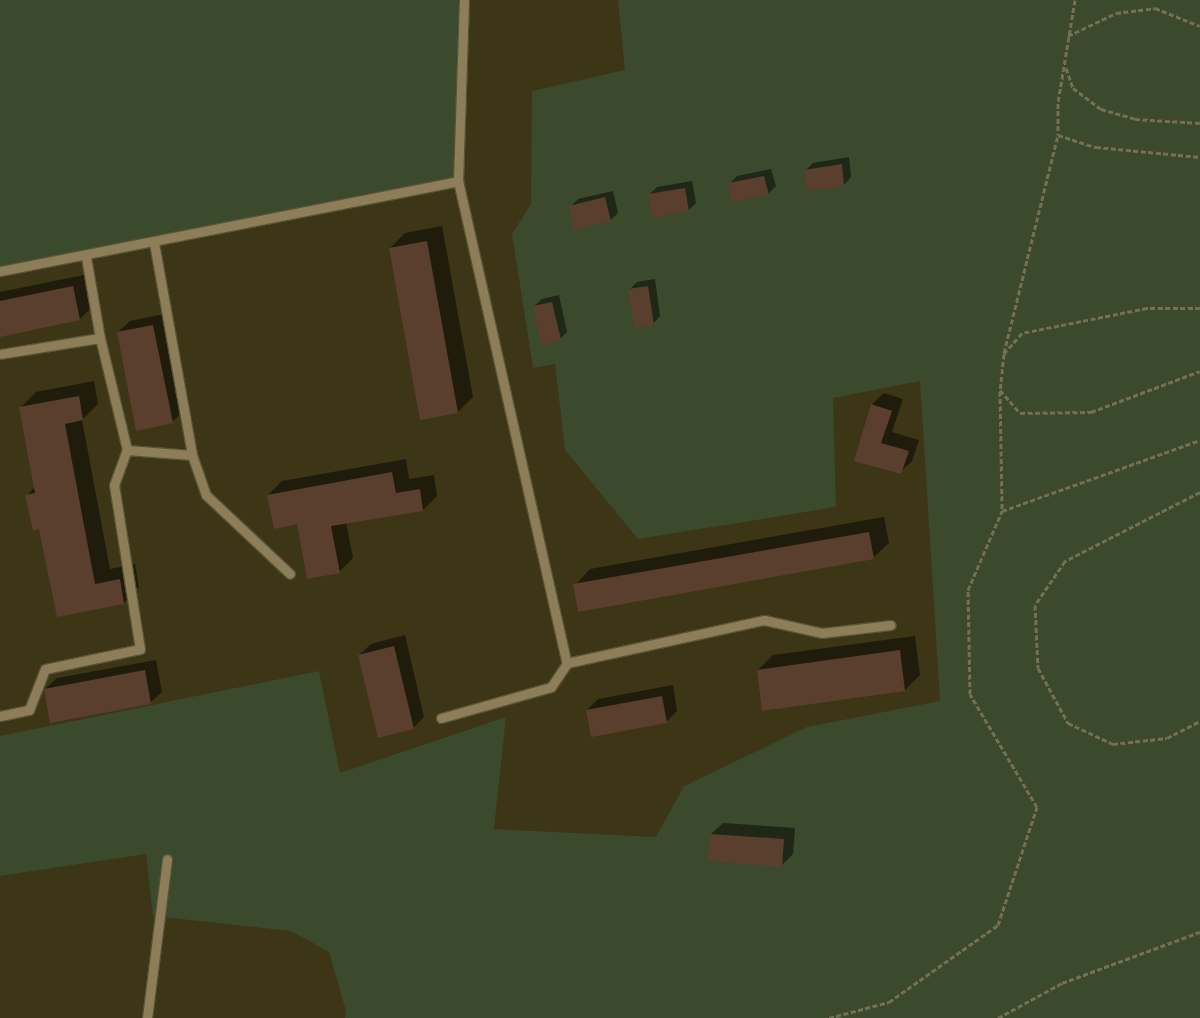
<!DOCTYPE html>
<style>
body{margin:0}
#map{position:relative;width:1200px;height:1018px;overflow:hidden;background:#3c3516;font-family:"IBM Plex Serif",serif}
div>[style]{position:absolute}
.green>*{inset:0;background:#3b492c}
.shadow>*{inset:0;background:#0007}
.building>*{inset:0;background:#5b3f2e}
.path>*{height:3px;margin-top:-1.5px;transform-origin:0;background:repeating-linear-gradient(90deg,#756f54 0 5px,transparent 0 7.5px)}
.roads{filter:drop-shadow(1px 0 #595336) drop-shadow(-1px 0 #595336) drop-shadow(0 1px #595336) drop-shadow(0 -1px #595336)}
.lane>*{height:9px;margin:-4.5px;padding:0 4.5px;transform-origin:4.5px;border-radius:4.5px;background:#8d7e59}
span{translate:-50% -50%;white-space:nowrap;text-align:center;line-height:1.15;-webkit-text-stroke:4px #3c3516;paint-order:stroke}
</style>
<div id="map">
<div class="green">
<i style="clip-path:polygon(0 0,464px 0,458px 181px,0 269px)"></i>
<i style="clip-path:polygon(618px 0,1200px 0,1200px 1018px,345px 1018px,346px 1011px,329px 952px,291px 931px,153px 916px,146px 854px,0 876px,0 736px,319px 671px,340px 773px,506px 717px,494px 829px,656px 837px,684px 786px,807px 727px,940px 701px,920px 381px,833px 398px,836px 507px,638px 539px,565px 450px,555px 364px,533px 368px,512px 234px,531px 204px,532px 91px,625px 70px)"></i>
</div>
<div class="shadow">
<i style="clip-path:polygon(849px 157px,851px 177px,844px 185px,805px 171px,813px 163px)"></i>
<i style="clip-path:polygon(771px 169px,776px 186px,768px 194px,730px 183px,737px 176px)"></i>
<i style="clip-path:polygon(692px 181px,696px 203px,689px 210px,650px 194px,657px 187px)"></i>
<i style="clip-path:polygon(613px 191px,618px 213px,611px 220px,570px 207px,578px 199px)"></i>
<i style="clip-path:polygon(442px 226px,473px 397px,458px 412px,390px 248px,405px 233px)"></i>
<i style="clip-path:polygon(84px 275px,91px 308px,80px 319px,0 335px,0 292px)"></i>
<i style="clip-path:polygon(655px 279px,660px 316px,653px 324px,629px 290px,637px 282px)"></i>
<i style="clip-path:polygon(559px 295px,567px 332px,560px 339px,534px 306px,542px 299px)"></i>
<i style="clip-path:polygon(164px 314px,184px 411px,172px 422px,118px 332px,130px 321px)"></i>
<i style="clip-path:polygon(94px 381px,98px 404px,82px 420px,110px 569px,135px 564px,139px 587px,124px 603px,58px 615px,40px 528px,26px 496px,35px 487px,21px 407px,36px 392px)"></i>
<i style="clip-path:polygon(884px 393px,903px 399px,892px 432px,919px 440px,912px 461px,900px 472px,856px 460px,872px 404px)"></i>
<i style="clip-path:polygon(406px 459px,409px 479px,434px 475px,437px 496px,423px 510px,346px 522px,353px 558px,339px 572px,298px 523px,268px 495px,282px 481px)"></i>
<i style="clip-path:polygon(884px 517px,889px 543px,873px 558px,575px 585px,590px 569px)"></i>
<i style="clip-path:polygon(405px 635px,424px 717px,413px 728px,359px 655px,371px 644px)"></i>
<i style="clip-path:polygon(915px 636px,920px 675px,905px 690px,758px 670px,773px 655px)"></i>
<i style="clip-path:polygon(156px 660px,162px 692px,150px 703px,45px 689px,57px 678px)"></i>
<i style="clip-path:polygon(673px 685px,677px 711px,666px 722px,587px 710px,598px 699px)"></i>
<i style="clip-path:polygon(723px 823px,795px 828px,793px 854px,782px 865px,711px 834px)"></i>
</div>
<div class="building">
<i style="clip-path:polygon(842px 164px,844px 186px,808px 191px,804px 170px)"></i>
<i style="clip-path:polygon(764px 176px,769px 195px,731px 202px,728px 183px)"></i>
<i style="clip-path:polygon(685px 188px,689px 211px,652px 218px,648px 194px)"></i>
<i style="clip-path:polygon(605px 197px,611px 221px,574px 230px,569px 206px)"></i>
<i style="clip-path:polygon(427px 241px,458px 413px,420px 420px,389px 248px)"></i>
<i style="clip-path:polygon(73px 286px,80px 320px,0 337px,0 301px)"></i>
<i style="clip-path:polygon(648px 286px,654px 325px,634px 328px,628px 289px)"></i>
<i style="clip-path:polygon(552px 302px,561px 340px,541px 345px,533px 306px)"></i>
<i style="clip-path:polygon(153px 325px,173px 423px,136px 431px,117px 332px)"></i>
<i style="clip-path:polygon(79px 396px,83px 420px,65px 424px,95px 584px,120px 579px,124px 604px,57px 617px,39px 529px,33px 531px,25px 495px,35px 493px,19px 407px)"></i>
<i style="clip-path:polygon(871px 404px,892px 411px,881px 443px,909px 451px,901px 474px,854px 461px)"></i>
<i style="clip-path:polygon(392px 472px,396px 493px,420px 489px,423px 511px,331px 526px,340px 573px,307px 579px,297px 524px,274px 529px,267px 495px)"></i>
<i style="clip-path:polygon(869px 532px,874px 559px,578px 612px,573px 584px)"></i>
<i style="clip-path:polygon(394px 646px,414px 729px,378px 738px,358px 655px)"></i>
<i style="clip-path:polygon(900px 650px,905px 691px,762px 711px,757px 670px)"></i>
<i style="clip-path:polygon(145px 670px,151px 704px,50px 723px,44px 689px)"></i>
<i style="clip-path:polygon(662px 696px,667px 723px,591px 737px,586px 710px)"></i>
<i style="clip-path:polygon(710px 834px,784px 839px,782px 867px,708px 861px)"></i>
</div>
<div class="path">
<i style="left:1075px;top:0;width:104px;rotate:99.4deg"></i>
<i style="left:1058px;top:103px;width:32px;rotate:90deg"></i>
<i style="left:1058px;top:135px;width:40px;rotate:18deg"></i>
<i style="left:1096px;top:147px;width:104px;rotate:5.5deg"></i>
<i style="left:1068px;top:36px;width:53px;rotate:-25.6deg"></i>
<i style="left:1116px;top:13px;width:39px;rotate:-7deg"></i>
<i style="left:1155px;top:8px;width:48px;rotate:21.8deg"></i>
<i style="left:1066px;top:68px;width:21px;rotate:71deg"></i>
<i style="left:1073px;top:88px;width:35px;rotate:37deg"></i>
<i style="left:1101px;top:109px;width:35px;rotate:16deg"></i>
<i style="left:1135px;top:119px;width:65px;rotate:3.5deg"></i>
<i style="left:1200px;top:308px;width:53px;rotate:180deg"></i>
<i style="left:1147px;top:308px;width:127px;rotate:168.7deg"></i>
<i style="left:1022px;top:333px;width:28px;rotate:131deg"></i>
<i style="left:1004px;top:354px;width:36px;rotate:96deg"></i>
<i style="left:1000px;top:390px;width:30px;rotate:49deg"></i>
<i style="left:1020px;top:413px;width:71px;rotate:-0.8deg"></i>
<i style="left:1091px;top:412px;width:116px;rotate:-20.6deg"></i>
<i style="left:1004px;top:353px;width:225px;rotate:-76.1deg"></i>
<i style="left:1000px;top:391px;width:120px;rotate:89deg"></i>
<i style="left:1200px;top:492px;width:152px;rotate:152.9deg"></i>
<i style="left:1065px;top:561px;width:53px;rotate:124.3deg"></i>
<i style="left:1035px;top:605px;width:63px;rotate:87.3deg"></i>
<i style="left:1038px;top:668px;width:63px;rotate:61.4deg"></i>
<i style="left:1068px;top:723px;width:50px;rotate:25deg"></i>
<i style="left:1113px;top:744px;width:54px;rotate:-6.3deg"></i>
<i style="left:1167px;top:738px;width:37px;rotate:-27deg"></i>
<i style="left:829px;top:1018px;width:62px;rotate:-14.9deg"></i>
<i style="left:889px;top:1002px;width:133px;rotate:-35.2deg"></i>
<i style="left:998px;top:925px;width:124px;rotate:-71.7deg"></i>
<i style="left:1037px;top:807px;width:131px;rotate:-120.7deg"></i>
<i style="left:970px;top:694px;width:104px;rotate:-91.1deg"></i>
<i style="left:968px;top:590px;width:86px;rotate:-66.7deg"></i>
<i style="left:1002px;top:511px;width:210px;rotate:-19.7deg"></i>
<i style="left:998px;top:1018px;width:73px;rotate:-28.7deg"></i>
<i style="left:1062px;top:983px;width:147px;rotate:-20.3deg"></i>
</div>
<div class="roads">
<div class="lane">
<i style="left:458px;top:181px;width:494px;rotate:77.3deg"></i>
<i style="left:567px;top:663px;width:202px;rotate:-12.3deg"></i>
<i style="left:764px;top:620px;width:59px;rotate:12.6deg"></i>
<i style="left:822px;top:633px;width:69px;rotate:-6.6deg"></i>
<i style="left:154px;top:243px;width:215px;rotate:79.8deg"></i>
<i style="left:86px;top:257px;width:82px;rotate:80.2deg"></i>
<i style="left:100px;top:338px;width:115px;rotate:76.4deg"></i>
<i style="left:0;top:271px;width:467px;rotate:-11.1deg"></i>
<i style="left:458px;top:181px;width:181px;rotate:-88.1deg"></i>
<i style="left:0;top:354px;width:101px;rotate:-9.1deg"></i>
<i style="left:0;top:716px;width:30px;rotate:-12deg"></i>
<i style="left:29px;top:710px;width:44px;rotate:-68.7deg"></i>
<i style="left:45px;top:669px;width:97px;rotate:-11.9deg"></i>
<i style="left:140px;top:649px;width:166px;rotate:-99deg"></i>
<i style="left:114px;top:485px;width:37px;rotate:-70deg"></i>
<i style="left:127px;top:450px;width:65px;rotate:4.4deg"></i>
<i style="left:192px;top:455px;width:42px;rotate:70.7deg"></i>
<i style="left:206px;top:495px;width:115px;rotate:43.2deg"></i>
<i style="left:441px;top:718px;width:114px;rotate:-15.7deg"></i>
<i style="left:551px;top:687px;width:29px;rotate:-56deg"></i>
<i style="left:147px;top:1018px;width:160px;rotate:-82.8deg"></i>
</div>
</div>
</div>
